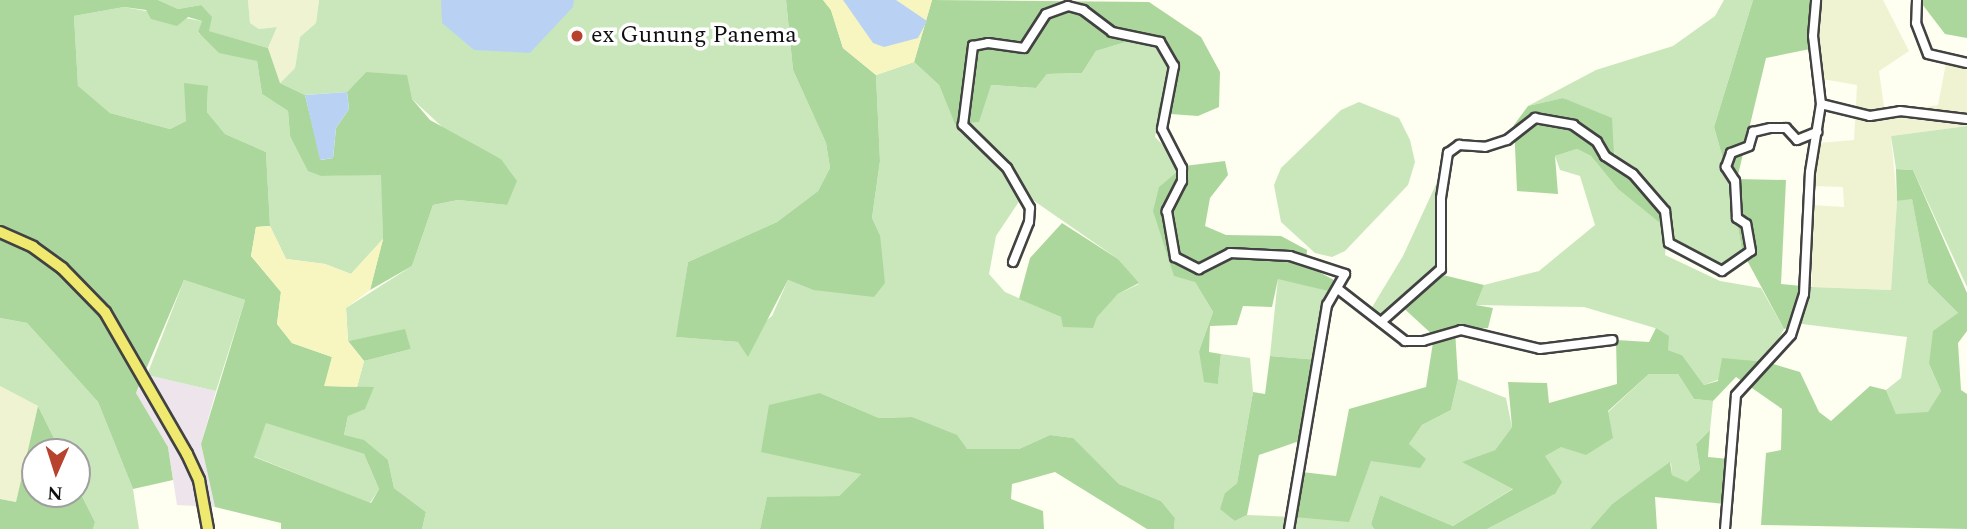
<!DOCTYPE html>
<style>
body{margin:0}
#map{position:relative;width:1967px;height:529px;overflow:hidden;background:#fefef1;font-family:Spectral,serif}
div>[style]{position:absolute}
.industrial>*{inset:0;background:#ede4ec}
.farmland>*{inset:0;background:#f0f3d2}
.green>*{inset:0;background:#cae7bc}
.forest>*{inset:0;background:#acd79c}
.sand>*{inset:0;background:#f7f5c0}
.water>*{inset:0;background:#b9d2f3}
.roads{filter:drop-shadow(2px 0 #424242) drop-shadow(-2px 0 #424242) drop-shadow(0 2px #424242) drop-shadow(0 -2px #424242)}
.minor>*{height:8px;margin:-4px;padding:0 4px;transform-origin:4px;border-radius:4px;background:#fff}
.major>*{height:10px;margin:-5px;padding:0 5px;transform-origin:5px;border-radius:5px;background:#f0e96f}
.dots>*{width:19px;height:19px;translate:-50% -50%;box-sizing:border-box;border:4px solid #fff;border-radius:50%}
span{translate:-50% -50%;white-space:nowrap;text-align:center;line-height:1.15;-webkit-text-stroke:7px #fff;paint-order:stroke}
.poi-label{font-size:24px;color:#0f0f0f}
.left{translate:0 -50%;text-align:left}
.north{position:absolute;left:21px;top:438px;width:70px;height:70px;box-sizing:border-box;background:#fff;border:2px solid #9f9f9f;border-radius:50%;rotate:183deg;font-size:19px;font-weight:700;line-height:28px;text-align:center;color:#0f0f0f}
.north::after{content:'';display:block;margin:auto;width:24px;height:32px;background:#b7422e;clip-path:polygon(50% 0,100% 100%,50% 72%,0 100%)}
</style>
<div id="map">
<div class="industrial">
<i style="clip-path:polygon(147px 375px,216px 391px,201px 444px,215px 507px,177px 505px,168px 447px,136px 393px)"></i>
</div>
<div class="farmland">
<i style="clip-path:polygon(248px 0,319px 0,316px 23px,300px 37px,295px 68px,280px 83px,268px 48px,277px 27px,259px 29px,250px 23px)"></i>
<i style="clip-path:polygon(1816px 0,1883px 0,1909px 51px,1879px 71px,1885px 114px,1938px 105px,1947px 58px,1967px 61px,1967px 126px,1891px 136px,1897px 201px,1891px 290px,1812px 287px,1811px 205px,1844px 207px,1843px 187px,1813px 186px,1819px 143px,1854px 140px,1857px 85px,1822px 79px)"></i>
<i style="clip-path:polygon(0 386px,38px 406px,16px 502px,0 499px)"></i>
</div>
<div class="green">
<i style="clip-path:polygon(158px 0,248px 0,250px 23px,259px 29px,277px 27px,268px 48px,208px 31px,201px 5px,178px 9px)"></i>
<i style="clip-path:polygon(evenodd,319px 0,786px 0,793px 70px,826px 143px,830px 168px,818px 191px,777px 222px,688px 262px,677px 337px,738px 342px,772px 316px,788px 280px,813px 290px,880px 235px,872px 218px,880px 161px,876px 75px,914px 62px,939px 85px,955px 123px,991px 85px,1036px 88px,1047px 74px,1082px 73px,1096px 51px,1129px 41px,1158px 46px,1169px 73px,1155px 137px,1184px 166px,1195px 282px,1213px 312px,1199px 351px,1218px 383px,1221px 354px,1250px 358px,1253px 392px,1237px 483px,1225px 493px,1235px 521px,1247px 515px,1294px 517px,1371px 461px,1409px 444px,1422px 425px,1451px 410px,1458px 379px,1506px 398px,1512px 427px,1495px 450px,1463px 462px,1514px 488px,1453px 526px,1380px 495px,1371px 524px,1374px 529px,1174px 529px,1175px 518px,1161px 501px,1119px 484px,1072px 438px,1050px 435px,1019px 449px,967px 449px,912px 417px,879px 418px,820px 393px,862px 473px,839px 496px,767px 498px,760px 529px,422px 529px,426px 512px,394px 488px,388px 460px,344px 435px,348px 416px,373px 387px,357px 387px,364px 361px,411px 349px,405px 330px,348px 341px,346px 308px,412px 266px,433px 205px,458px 200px,507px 205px,501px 159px,452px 136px,412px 99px,366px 72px,347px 92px,305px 95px,280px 83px,295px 68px,300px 37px,316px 23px,319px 0,1024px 194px,1118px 259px,1139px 284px,1118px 294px,1096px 317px,1061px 317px,1005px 292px,989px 274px,996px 236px,1024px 194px)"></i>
<i style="clip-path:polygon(1724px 0,1753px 0,1714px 127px,1732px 191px,1742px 251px,1726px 267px,1666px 246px,1665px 255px,1720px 281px,1761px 288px,1784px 329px,1766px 362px,1704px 385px,1682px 355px,1668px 350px,1668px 336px,1655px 328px,1584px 307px,1476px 305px,1484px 285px,1539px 271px,1595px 225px,1580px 176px,1560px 170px,1555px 156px,1577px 149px,1591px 156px,1617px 188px,1664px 208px,1564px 98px,1528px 106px,1596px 70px,1673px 46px,1715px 16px)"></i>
<i style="clip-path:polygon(124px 7px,202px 21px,198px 33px,257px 61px,262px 94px,288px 111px,290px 136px,321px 176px,382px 174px,383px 239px,351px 274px,325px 264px,286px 259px,270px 226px,266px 152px,225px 134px,207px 112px,208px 86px,186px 121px,170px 129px,110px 113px,78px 87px,74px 16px)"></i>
<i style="clip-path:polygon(1359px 102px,1399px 118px,1410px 140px,1415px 162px,1408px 185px,1345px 251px,1332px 257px,1315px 253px,1281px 222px,1274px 185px,1281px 168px,1341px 110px)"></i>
<i style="clip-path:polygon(1967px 126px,1967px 287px,1913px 170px,1896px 169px,1891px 136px)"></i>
<i style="clip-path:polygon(1438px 180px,1435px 214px,1443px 275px,1380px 317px,1371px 309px,1403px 256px)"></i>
<i style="clip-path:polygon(1912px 198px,1928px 283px,1958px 313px,1929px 364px,1941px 391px,1928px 413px,1896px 415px,1886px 390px,1901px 378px,1907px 337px,1802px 324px,1812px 287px,1891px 290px,1897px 201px)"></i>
<i style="clip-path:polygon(1278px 278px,1332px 292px,1319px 360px,1270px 356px)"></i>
<i style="clip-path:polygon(184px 280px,245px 300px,216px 391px,147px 375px)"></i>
<i style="clip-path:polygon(0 318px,27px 323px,98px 402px,133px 489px,139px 529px,93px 529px,95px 522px,77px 486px,77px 452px,61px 452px,38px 406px,0 386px)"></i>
<i style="clip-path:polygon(1649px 374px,1678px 374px,1694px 399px,1713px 401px,1710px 430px,1696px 444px,1700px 470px,1687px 483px,1672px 475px,1671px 463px,1612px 504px,1590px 529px,1487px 529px,1555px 494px,1544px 456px,1608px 412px)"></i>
<i style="clip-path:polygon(266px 422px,364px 454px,379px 489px,370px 503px,253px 456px)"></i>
</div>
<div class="forest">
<i style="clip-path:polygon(evenodd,0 0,158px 0,178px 9px,201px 5px,212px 17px,209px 31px,268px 48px,280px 83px,305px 95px,321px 160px,333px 158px,336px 128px,349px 109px,347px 92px,366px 72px,407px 75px,412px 99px,430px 120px,501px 159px,517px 181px,507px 205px,458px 200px,433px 205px,412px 266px,370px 290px,383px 239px,381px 175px,321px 176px,308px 171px,290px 136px,288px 111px,262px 94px,257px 61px,219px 53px,198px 32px,202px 21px,188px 17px,177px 26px,151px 19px,146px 10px,124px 7px,74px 16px,78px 86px,110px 113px,170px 129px,186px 121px,184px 83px,208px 86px,207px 112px,225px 134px,266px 152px,270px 226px,256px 227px,251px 256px,281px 292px,277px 324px,292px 343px,332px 357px,325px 386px,374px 387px,365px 409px,348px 416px,344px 435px,364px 440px,388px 460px,394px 488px,426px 512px,422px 529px,281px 529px,281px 523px,215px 507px,201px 444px,245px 300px,184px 280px,136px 393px,168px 447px,173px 480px,133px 489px,98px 402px,27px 323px,0 318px,0 0,266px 423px,364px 454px,379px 489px,371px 503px,254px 457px,266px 423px)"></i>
<i style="clip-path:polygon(786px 0,823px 0,831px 10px,843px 48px,876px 75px,880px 161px,872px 218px,880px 235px,885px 283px,874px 297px,813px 290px,788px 280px,748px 357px,738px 342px,676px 337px,688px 262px,777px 222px,818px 191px,830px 168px,826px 143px,793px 70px)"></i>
<i style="clip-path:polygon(932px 0,1149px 2px,1201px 37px,1220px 72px,1219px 107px,1198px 116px,1157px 113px,1169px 73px,1157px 46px,1129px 41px,1096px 51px,1082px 73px,1047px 74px,1036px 88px,991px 85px,979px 122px,955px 124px,939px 85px,914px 62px)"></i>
<i style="clip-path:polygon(1753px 0,1816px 0,1820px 47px,1766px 58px,1737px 179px,1786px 180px,1781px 284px,1812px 287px,1802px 324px,1784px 329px,1742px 251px,1732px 191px,1714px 127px)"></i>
<i style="clip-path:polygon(1919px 0,1967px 0,1967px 38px,1945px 34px)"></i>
<i style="clip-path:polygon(1563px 98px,1612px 118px,1614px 155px,1664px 208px,1665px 227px,1617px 188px,1591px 156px,1577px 149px,1555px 156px,1558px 194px,1517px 191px,1514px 125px,1528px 106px)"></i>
<i style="clip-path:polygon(1225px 161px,1228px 175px,1210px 198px,1205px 226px,1226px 235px,1281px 236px,1307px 250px,1306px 265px,1334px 280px,1332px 292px,1278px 279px,1272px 307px,1243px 306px,1237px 325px,1210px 326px,1209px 352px,1221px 354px,1218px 384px,1204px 382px,1199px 351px,1213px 312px,1195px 282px,1174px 276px,1153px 211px,1159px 187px,1184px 166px)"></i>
<i style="clip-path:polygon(1896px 169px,1913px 170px,1967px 293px,1967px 331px,1958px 343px,1961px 390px,1967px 394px,1967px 529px,1761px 525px,1766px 453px,1781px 450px,1782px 409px,1736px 377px,1713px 401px,1694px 399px,1678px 374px,1649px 374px,1608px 411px,1613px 438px,1586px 455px,1561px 447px,1545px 456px,1562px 482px,1555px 494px,1487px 529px,1374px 529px,1371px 524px,1380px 495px,1453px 526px,1513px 489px,1462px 462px,1495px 450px,1512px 427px,1508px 382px,1547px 383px,1549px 403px,1617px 384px,1616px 340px,1649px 342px,1656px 328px,1669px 336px,1668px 350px,1682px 355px,1704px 385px,1718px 381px,1722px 358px,1766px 362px,1800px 372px,1819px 412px,1831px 421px,1870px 386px,1886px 390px,1896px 414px,1928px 412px,1941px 391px,1929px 364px,1933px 331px,1958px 313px,1928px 283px,1912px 199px,1897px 201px)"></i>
<i style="clip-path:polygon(1062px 223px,1118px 259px,1139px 283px,1118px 294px,1097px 317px,1093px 328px,1063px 327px,1061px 317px,1019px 299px,1030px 258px)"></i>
<i style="clip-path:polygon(1443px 275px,1484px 285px,1476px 305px,1493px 308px,1488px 328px,1455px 330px,1458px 379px,1451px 410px,1422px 425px,1409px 444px,1426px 459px,1420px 468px,1371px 461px,1349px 522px,1294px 517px,1302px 472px,1336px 476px,1349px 409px,1426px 387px,1434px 336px,1398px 303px)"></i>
<i style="clip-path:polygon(405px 329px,411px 349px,364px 361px,348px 341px)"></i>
<i style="clip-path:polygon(1270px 356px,1319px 360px,1302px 440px,1259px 455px,1247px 515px,1235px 521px,1220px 509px,1225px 493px,1237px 483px,1253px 392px,1265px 394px)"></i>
<i style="clip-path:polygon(820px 393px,879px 418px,912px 417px,957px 435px,967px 449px,1019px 449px,1050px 435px,1073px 438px,1119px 484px,1161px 501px,1175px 518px,1174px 529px,1147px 529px,1055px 472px,1012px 484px,1011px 499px,1043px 511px,1044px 529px,760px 529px,767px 497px,839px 496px,861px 474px,761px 452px,769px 405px)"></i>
<i style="clip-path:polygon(38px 406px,61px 452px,35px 452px,35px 494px,77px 494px,77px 486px,95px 522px,93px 529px,0 529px,0 499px,16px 502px)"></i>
<i style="clip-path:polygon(1710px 430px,1708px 457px,1729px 459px,1725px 504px,1655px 497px,1657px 529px,1590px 529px,1612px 504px,1670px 462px,1672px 475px,1687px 482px,1700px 470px,1696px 444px)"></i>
</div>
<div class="sand">
<i style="clip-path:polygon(823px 0,932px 0,914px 62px,876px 75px,843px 48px,831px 10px)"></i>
<i style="clip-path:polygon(270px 226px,286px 259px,325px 264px,351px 274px,383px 239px,370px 290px,346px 308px,348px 341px,364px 361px,357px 387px,324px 386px,332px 357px,292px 343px,277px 324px,281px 292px,251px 256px,256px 227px)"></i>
</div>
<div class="water">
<i style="clip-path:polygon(441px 0,574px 0,573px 7px,530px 53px,474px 50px,442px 23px)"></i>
<i style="clip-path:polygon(843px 0,896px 0,927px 21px,918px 38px,884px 47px,873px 43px)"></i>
<i style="clip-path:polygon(347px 92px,349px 109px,336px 128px,333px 158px,320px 160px,305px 95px)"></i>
</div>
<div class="roads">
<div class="minor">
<i style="left:1917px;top:0;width:23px;rotate:92deg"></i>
<i style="left:1916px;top:23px;width:33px;rotate:69deg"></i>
<i style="left:1928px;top:54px;width:40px;rotate:13deg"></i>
<i style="left:1821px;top:104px;width:50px;rotate:13.8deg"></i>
<i style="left:1870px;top:116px;width:30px;rotate:-9deg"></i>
<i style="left:1900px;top:111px;width:67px;rotate:6.8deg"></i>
<i style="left:1013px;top:262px;width:43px;rotate:-68.2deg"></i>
<i style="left:1029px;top:222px;width:14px;rotate:-86deg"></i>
<i style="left:1030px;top:208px;width:46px;rotate:-119.9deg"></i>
<i style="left:1007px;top:168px;width:62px;rotate:-135.7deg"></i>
<i style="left:963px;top:125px;width:80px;rotate:-82.8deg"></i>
<i style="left:973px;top:46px;width:15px;rotate:-11deg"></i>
<i style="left:988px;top:43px;width:36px;rotate:8deg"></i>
<i style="left:1024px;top:48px;width:40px;rotate:-57.1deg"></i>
<i style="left:1046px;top:14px;width:23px;rotate:-20deg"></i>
<i style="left:1068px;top:6px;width:16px;rotate:15deg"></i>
<i style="left:1083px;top:10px;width:36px;rotate:37deg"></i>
<i style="left:1112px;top:32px;width:49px;rotate:11.8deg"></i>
<i style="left:1160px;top:42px;width:28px;rotate:60deg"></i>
<i style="left:1174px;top:66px;width:64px;rotate:100.8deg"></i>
<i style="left:1162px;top:129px;width:44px;rotate:62.9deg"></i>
<i style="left:1182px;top:168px;width:13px;rotate:90deg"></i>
<i style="left:1182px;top:181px;width:34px;rotate:117deg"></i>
<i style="left:1167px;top:211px;width:47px;rotate:80.1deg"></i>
<i style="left:1175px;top:257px;width:27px;rotate:27deg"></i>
<i style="left:1199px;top:269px;width:35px;rotate:-27deg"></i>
<i style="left:1230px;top:253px;width:60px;rotate:2.9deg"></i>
<i style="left:1290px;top:256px;width:58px;rotate:18.1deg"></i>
<i style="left:1345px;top:274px;width:36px;rotate:120deg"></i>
<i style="left:1327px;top:305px;width:227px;rotate:99.6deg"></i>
<i style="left:1338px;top:289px;width:85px;rotate:37.8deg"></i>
<i style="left:1405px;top:341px;width:18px"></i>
<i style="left:1423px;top:341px;width:40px;rotate:-16deg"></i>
<i style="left:1461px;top:330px;width:81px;rotate:13.5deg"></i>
<i style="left:1540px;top:349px;width:73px;rotate:-7.1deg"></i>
<i style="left:1381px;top:322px;width:80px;rotate:-41.5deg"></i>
<i style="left:1441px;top:269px;width:71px;rotate:-90deg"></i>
<i style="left:1441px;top:198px;width:46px;rotate:-81.2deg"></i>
<i style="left:1448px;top:153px;width:14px;rotate:-36deg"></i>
<i style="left:1459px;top:145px;width:26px;rotate:4deg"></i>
<i style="left:1485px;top:147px;width:23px;rotate:-18deg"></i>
<i style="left:1507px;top:140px;width:36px;rotate:-38deg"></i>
<i style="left:1535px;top:118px;width:39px;rotate:10deg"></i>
<i style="left:1573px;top:125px;width:29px;rotate:35deg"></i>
<i style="left:1597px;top:142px;width:16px;rotate:60deg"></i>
<i style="left:1605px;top:156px;width:33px;rotate:33deg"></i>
<i style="left:1633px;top:174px;width:49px;rotate:49.1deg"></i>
<i style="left:1665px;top:211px;width:32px;rotate:83deg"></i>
<i style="left:1669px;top:243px;width:60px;rotate:27.8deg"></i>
<i style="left:1722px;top:271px;width:35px;rotate:-35deg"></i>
<i style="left:1751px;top:251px;width:27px;rotate:-100deg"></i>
<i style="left:1746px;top:224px;width:11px;rotate:-146deg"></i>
<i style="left:1737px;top:218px;width:37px;rotate:-93deg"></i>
<i style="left:1735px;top:181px;width:17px;rotate:-123deg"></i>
<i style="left:1726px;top:167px;width:15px;rotate:-70deg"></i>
<i style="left:1731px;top:153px;width:19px;rotate:-21deg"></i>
<i style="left:1749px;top:146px;width:15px;rotate:-74deg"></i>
<i style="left:1753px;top:132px;width:18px;rotate:-13deg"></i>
<i style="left:1771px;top:128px;width:15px"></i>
<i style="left:1786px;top:128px;width:16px;rotate:47deg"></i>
<i style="left:1797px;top:140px;width:22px;rotate:-22deg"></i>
<i style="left:1725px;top:529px;width:134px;rotate:-85.3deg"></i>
<i style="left:1736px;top:395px;width:81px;rotate:-47.5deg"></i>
<i style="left:1791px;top:335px;width:43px;rotate:-72.4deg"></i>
<i style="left:1804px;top:294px;width:122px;rotate:-87.2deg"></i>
<i style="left:1810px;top:172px;width:69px;rotate:-80.8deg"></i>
<i style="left:1821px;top:104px;width:68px;rotate:-96.7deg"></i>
<i style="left:1813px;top:36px;width:36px;rotate:-85deg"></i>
</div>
<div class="major">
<i style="left:0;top:232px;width:36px;rotate:24deg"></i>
<i style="left:33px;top:247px;width:36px;rotate:36deg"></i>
<i style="left:62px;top:268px;width:62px;rotate:45.7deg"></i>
<i style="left:105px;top:312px;width:164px;rotate:60deg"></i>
<i style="left:187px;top:454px;width:29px;rotate:65deg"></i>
<i style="left:199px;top:480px;width:50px;rotate:79.6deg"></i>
</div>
</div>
<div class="dots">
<i style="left:577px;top:36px;background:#b7422e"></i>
</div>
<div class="poi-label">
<span class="left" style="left:591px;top:36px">ex Gunung Panema</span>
</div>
<div class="north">N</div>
</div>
